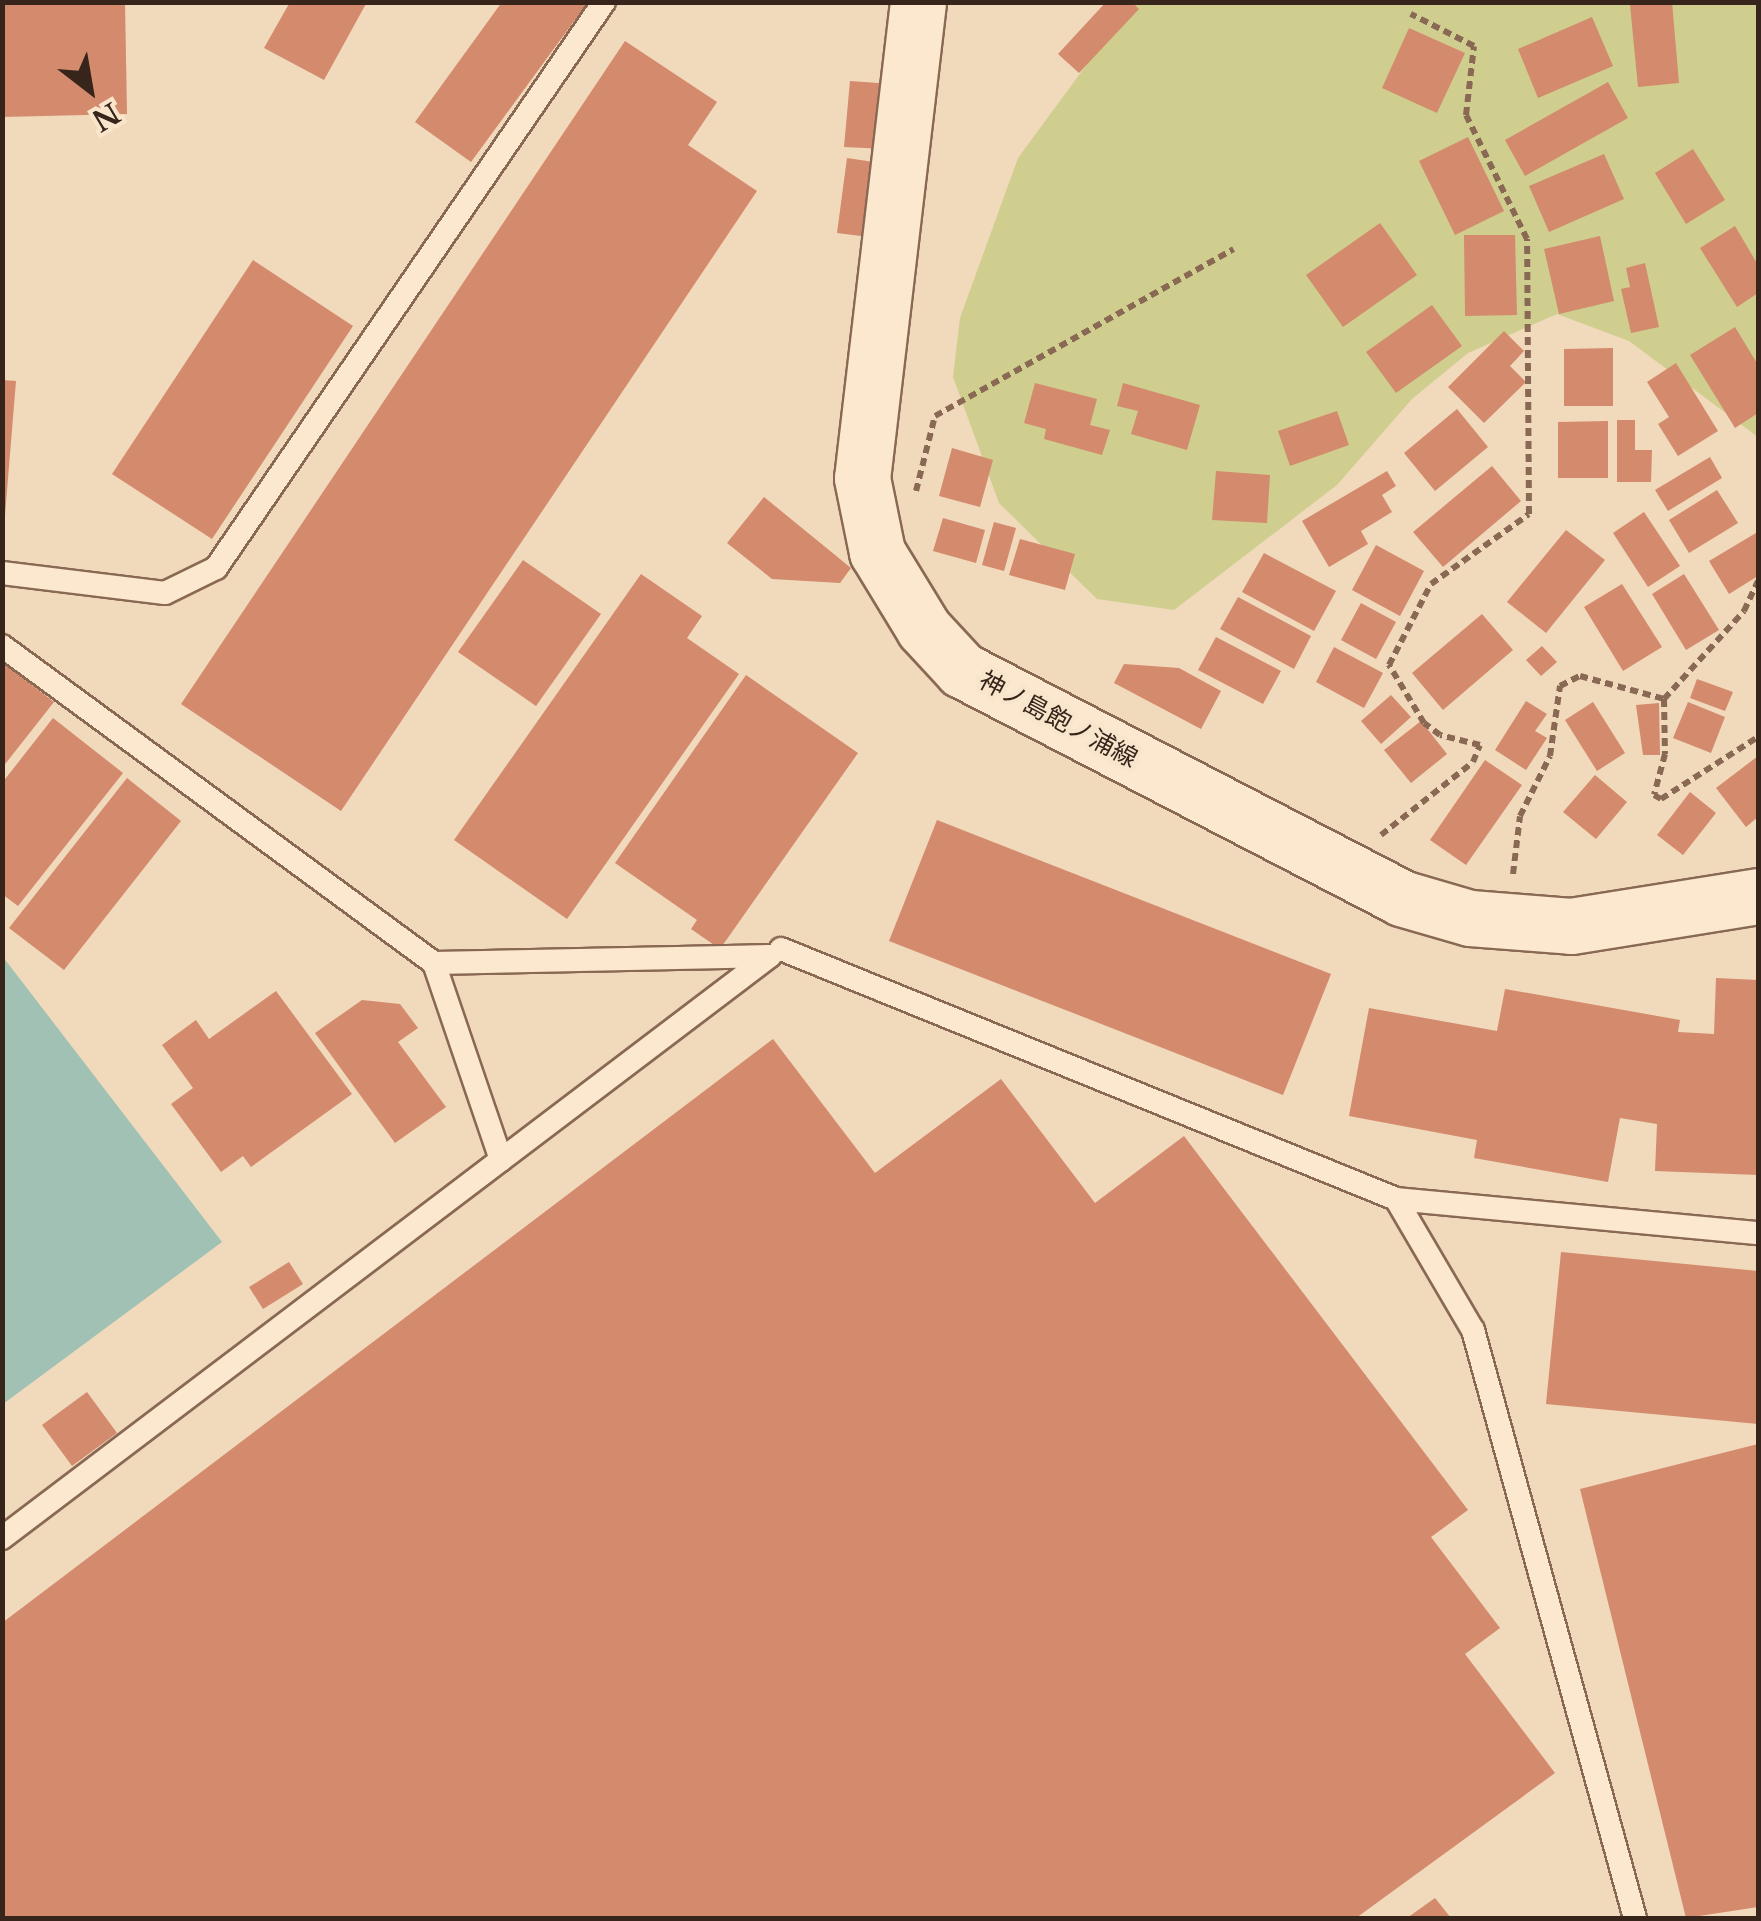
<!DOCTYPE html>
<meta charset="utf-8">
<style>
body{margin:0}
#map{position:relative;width:1761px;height:1921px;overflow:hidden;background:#f1d9bb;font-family:"Libre Baskerville","Noto Sans JP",serif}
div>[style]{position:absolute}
.green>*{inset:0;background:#cfce8e}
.water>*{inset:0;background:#a0c1b3}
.building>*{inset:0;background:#d38a6d}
.path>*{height:6px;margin-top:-3px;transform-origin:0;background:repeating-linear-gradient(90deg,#896954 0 8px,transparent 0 13px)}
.roads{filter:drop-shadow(2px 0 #896954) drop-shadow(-2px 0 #896954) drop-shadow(0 2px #896954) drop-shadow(0 -2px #896954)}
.service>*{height:22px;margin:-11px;padding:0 11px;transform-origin:11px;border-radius:11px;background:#fce8ce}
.secondary>*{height:55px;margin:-27.5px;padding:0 27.5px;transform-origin:27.5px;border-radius:27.5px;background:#fce8ce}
span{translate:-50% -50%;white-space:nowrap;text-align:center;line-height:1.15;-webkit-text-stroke:8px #f8e5cb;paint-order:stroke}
.street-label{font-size:25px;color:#37241a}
.frame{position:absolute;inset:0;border:5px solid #37241a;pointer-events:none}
.north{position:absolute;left:40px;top:40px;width:100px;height:100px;-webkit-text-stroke:8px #f8e5cb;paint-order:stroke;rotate:149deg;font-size:28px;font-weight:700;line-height:40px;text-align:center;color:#37241a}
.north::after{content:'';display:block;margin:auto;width:35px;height:45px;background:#37241a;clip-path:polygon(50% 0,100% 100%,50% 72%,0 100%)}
</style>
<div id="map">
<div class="green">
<i style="clip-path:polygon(1132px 3px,1758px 3px,1758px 437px,1629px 341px,1557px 314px,1468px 353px,1412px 399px,1337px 485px,1174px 610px,1097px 599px,999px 503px,953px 377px,960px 318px,1018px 158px)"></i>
</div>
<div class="water">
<i style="clip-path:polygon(3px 957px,222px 1242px,3px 1404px,2px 1404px)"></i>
</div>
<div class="building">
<i style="clip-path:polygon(2px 2px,125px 2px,127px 114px,2px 117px)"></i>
<i style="clip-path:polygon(290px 2px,367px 2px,324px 80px,264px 48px)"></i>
<i style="clip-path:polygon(502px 2px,588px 2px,471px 162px,415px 122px)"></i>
<i style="clip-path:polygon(1106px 2px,1132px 2px,1139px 9px,1079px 73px,1058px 54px)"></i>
<i style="clip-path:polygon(1672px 2px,1679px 83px,1638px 87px,1630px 5px)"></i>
<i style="clip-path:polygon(1592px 17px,1613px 66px,1538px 98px,1518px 49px)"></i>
<i style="clip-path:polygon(1409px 28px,1465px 53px,1437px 113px,1382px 88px)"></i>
<i style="clip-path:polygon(625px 41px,717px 102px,688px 145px,757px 191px,341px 811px,181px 704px)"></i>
<i style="clip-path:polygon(850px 81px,892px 84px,886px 149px,844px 147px)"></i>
<i style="clip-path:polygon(1608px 82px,1628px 118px,1525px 176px,1505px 140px)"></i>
<i style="clip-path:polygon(1468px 137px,1504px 211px,1455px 235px,1419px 161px)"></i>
<i style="clip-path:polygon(1693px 149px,1725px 200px,1686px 224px,1655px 173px)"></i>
<i style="clip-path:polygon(1604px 154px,1624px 199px,1549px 232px,1529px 186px)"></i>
<i style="clip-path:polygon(847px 158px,887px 164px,877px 238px,837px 233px)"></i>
<i style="clip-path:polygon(1380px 223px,1417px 275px,1343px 327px,1306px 275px)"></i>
<i style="clip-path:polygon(1735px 226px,1758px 265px,1758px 293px,1737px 307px,1700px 248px)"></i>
<i style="clip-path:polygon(1464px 235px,1515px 235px,1517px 315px,1465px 316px)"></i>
<i style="clip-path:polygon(1600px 236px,1614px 301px,1559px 314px,1544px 249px)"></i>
<i style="clip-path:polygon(253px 260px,353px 326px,212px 539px,112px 474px)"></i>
<i style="clip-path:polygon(1645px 263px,1659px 327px,1631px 333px,1621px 289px,1630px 287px,1626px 268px)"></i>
<i style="clip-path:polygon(1432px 305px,1462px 346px,1396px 393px,1366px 352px)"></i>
<i style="clip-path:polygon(1735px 327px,1758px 365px,1758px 413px,1735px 428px,1690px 355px)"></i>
<i style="clip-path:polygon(1504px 331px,1524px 351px,1510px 366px,1526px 382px,1484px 423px,1448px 387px)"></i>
<i style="clip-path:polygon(1613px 348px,1613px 406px,1564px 406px,1564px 349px)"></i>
<i style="clip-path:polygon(1676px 363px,1718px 431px,1678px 456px,1658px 424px,1669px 417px,1647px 382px)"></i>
<i style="clip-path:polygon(2px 380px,16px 381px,5px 515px,2px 515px)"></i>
<i style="clip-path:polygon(1035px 383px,1097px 399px,1090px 425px,1110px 430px,1102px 455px,1044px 439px,1046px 429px,1024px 423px)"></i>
<i style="clip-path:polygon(1123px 383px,1200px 405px,1187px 450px,1131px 434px,1138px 411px,1117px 406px)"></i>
<i style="clip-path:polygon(1457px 409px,1488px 447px,1435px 491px,1404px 453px)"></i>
<i style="clip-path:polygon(1337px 411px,1349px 445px,1290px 466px,1278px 431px)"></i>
<i style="clip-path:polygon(1617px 420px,1635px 420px,1635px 450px,1652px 450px,1651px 482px,1617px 482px)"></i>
<i style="clip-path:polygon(1608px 421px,1608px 478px,1558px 478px,1558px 422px)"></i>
<i style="clip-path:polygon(952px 448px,993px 460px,980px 507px,939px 496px)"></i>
<i style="clip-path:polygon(1710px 457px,1722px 478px,1668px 511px,1655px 490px)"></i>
<i style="clip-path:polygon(1492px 466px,1521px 501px,1443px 567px,1413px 532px)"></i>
<i style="clip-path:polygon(1216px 471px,1270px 475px,1267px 523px,1212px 520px)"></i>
<i style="clip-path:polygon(1387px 471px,1396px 486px,1382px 495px,1392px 512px,1361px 531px,1368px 544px,1329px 567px,1302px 521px)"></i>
<i style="clip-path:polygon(1717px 490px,1738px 523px,1689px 553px,1669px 520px)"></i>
<i style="clip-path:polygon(764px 497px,851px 568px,840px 583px,772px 579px,727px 543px)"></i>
<i style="clip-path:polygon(1644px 512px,1680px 566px,1648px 587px,1613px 533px)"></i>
<i style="clip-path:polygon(943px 518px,985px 530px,976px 563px,933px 551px)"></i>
<i style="clip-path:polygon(994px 522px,1016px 528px,1004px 571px,982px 565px)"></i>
<i style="clip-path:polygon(1566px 530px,1605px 560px,1546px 633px,1507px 602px)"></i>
<i style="clip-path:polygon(1756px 533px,1758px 576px,1729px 594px,1709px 561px)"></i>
<i style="clip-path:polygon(1020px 539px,1075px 554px,1065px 590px,1009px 575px)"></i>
<i style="clip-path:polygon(1376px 545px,1424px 571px,1400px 616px,1352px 590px)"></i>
<i style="clip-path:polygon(1264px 553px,1336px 591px,1314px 631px,1242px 592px)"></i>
<i style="clip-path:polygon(523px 560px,601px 614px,536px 706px,458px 652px)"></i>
<i style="clip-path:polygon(641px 574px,702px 616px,687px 638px,739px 674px,567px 919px,454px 840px)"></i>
<i style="clip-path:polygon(1684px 574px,1719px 630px,1686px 650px,1652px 594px)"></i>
<i style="clip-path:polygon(1622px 584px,1662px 647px,1623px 671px,1584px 607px)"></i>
<i style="clip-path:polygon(1238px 597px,1311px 636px,1294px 669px,1220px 629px)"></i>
<i style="clip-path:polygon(1361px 603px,1396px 622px,1376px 659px,1341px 640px)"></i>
<i style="clip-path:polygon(1482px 614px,1513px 650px,1443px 710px,1412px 673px)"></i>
<i style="clip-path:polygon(1216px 637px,1281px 671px,1263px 704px,1198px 670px)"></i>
<i style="clip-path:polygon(1542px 646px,1557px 662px,1541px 676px,1526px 660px)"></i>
<i style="clip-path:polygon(1334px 647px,1383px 673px,1364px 708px,1316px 682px)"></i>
<i style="clip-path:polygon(2px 662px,54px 702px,2px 768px)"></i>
<i style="clip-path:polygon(1124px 664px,1179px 668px,1221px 691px,1201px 729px,1114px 683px)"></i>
<i style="clip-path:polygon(746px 675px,858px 753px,720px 949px,691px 929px,697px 920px,615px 863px)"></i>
<i style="clip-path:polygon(1697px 679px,1733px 692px,1725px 711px,1690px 698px)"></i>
<i style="clip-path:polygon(1391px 695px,1411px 717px,1381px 744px,1361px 721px)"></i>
<i style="clip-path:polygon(1526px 701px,1547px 714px,1535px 731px,1547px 738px,1526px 770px,1495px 750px)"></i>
<i style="clip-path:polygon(1593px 702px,1625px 753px,1597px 771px,1565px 720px)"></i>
<i style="clip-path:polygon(1688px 702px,1725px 717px,1711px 753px,1673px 738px)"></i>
<i style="clip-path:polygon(1659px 703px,1660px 755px,1643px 755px,1636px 705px)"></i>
<i style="clip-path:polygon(53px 718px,123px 773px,18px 906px,2px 894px,2px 783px)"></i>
<i style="clip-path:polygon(1421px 721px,1447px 754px,1411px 783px,1384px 750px)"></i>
<i style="clip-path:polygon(1758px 756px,1758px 817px,1746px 827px,1716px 788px)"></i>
<i style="clip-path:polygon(1485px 760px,1522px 785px,1466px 865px,1430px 840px)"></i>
<i style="clip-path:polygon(1595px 775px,1627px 802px,1596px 839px,1563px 812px)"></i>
<i style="clip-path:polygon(127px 778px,181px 821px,64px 970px,9px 928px)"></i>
<i style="clip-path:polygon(1690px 792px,1716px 813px,1683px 855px,1657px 835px)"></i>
<i style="clip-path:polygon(937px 820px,1331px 974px,1283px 1095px,889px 941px)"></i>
<i style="clip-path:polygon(1716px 978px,1758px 980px,1758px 1175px,1655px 1171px,1657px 1124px,1620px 1118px,1608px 1182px,1474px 1158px,1477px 1140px,1349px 1116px,1369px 1008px,1497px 1031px,1505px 989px,1680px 1020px,1678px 1032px,1714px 1034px)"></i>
<i style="clip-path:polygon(276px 991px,352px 1094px,251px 1167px,243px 1156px,221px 1172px,171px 1104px,193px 1088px,162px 1045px,196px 1020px,209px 1039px)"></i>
<i style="clip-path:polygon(362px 1000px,400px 1004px,418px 1028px,398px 1042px,446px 1107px,395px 1143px,315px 1033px)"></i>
<i style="clip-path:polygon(773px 1039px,875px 1173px,1001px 1079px,1095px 1203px,1184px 1136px,1468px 1510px,1431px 1537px,1500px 1628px,1465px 1654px,1555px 1773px,1356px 1918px,2px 1918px,2px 1623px)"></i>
<i style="clip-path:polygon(1561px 1252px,1758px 1271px,1758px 1424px,1546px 1404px)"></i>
<i style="clip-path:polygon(289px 1262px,303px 1284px,263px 1309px,249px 1287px)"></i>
<i style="clip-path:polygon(87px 1392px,117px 1433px,72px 1466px,42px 1425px)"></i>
<i style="clip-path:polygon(1758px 1444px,1758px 1907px,1686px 1918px,1580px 1489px)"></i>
<i style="clip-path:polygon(1435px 1898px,1451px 1918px,1407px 1918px)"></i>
</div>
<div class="path">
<i style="left:916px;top:491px;width:77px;rotate:-75.8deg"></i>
<i style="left:935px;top:416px;width:342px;rotate:-29.2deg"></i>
<i style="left:1664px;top:699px;width:119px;rotate:-47.7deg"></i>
<i style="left:1744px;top:611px;width:33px;rotate:-65deg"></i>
<i style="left:1381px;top:835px;width:117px;rotate:-38.4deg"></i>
<i style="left:1473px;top:762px;width:18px;rotate:-68deg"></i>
<i style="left:1480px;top:745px;width:41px;rotate:-166deg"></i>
<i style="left:1440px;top:735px;width:20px;rotate:-143deg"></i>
<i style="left:1424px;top:723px;width:68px;rotate:-121.1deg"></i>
<i style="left:1389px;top:665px;width:91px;rotate:-62.6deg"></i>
<i style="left:1431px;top:584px;width:120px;rotate:-35.5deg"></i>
<i style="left:1529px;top:514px;width:275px;rotate:-90.4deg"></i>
<i style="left:1527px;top:239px;width:138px;rotate:-116.2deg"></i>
<i style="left:1466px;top:115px;width:69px;rotate:-83.4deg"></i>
<i style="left:1474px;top:46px;width:71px;rotate:-153.1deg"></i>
<i style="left:1513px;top:874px;width:58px;rotate:-83.1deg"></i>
<i style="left:1520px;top:816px;width:67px;rotate:-63.4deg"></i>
<i style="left:1550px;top:756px;width:71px;rotate:-81.9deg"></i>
<i style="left:1560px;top:686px;width:22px;rotate:-27deg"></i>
<i style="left:1580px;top:676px;width:87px;rotate:15.3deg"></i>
<i style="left:1664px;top:699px;width:55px;rotate:89deg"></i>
<i style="left:1665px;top:754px;width:42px;rotate:105deg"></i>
<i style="left:1654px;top:795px;width:8px;rotate:30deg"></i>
<i style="left:1661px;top:799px;width:115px;rotate:-32.6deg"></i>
</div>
<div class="roads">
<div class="service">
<i style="left:2px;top:573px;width:164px;rotate:7deg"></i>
<i style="left:165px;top:593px;width:57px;rotate:-26.1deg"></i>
<i style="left:216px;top:568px;width:686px;rotate:-55.57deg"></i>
<i style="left:2px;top:646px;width:536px;rotate:36.27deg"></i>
<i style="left:434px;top:963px;width:336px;rotate:-1.2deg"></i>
<i style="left:770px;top:956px;width:964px;rotate:142.84deg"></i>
<i style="left:781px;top:949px;width:664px;rotate:22.12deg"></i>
<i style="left:1396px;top:1199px;width:152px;rotate:59.6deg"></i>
<i style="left:1473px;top:1330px;width:610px;rotate:74.6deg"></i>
<i style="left:434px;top:963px;width:208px;rotate:71.2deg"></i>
<i style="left:1396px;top:1199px;width:364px;rotate:5.4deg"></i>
</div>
<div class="secondary">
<i style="left:918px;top:2px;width:479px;rotate:96.7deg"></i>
<i style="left:862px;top:478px;width:76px;rotate:78.5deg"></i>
<i style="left:877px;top:552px;width:90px;rotate:58.6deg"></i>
<i style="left:924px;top:629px;width:56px;rotate:47.2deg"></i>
<i style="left:962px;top:670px;width:495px;rotate:27.4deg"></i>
<i style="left:1401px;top:898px;width:72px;rotate:16.2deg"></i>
<i style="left:1470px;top:918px;width:101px;rotate:4.5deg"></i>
<i style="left:1571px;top:926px;width:189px;rotate:-9.1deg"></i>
</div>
</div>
<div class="street-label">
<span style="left:1058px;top:720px;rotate:28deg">神ノ島飽ノ浦線</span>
</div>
<div class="frame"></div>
<div class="north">N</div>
</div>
